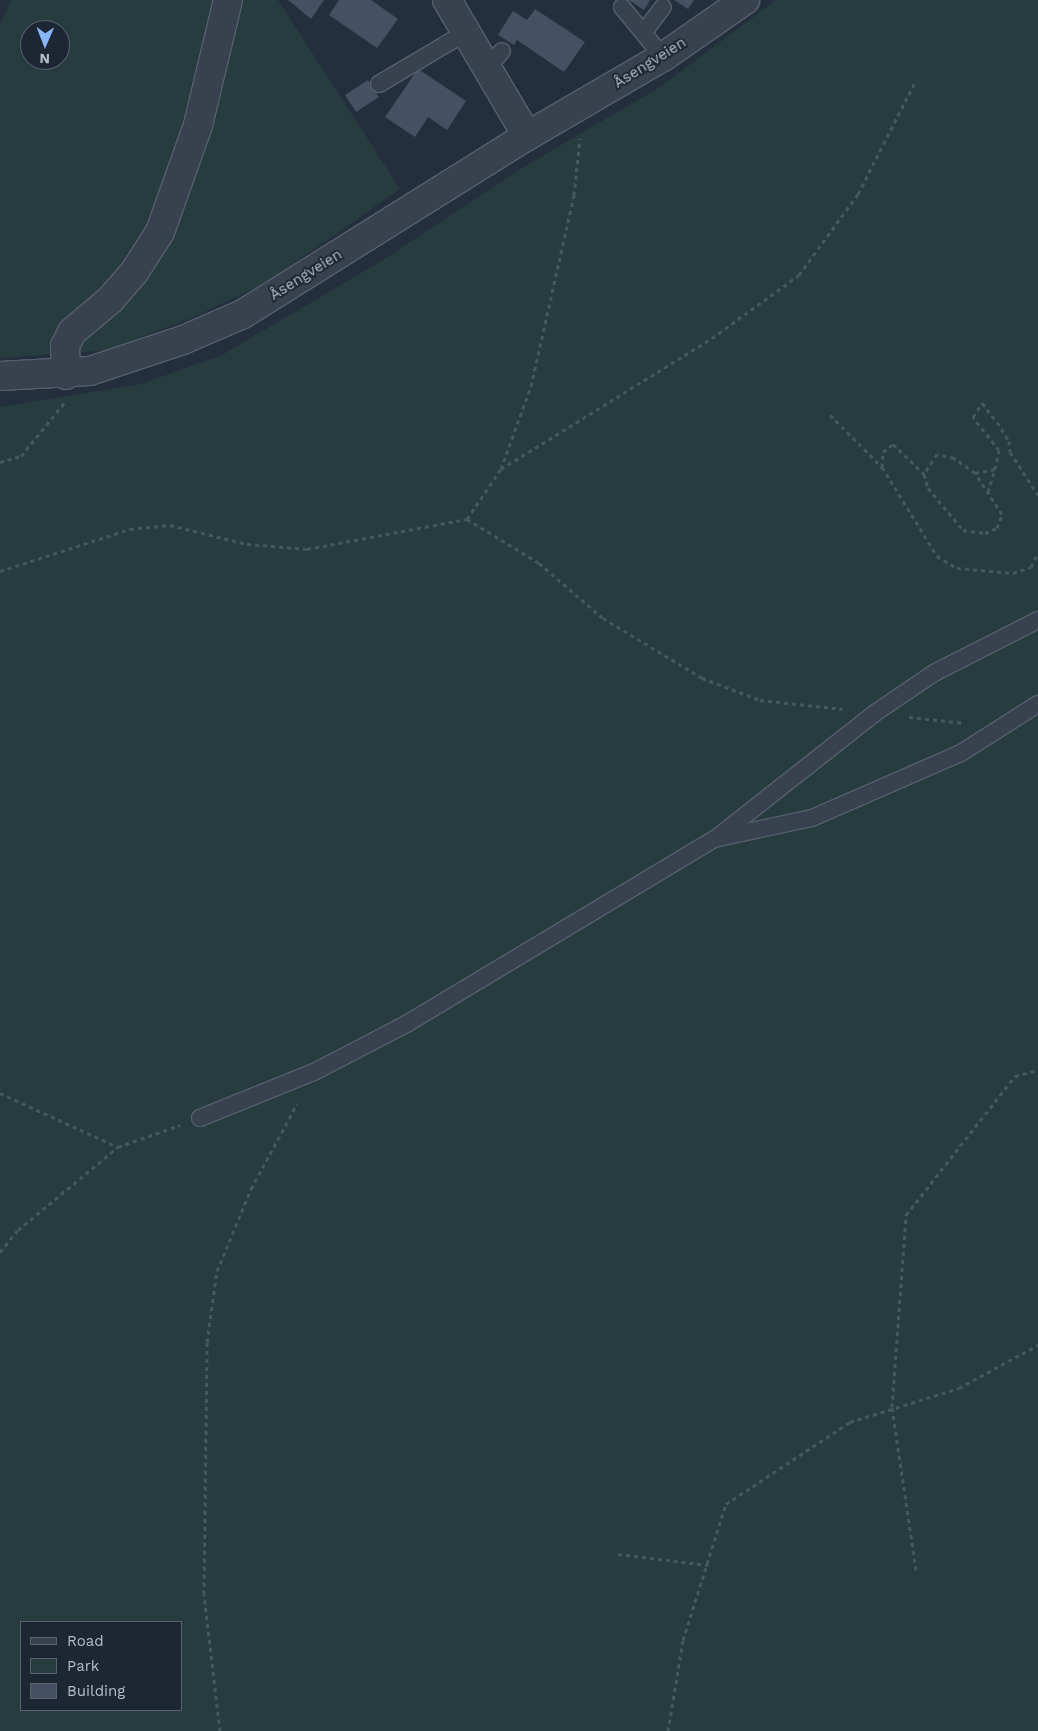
<!DOCTYPE html>
<meta charset="utf-8">
<style>
body{margin:0}
#map{position:relative;width:1038px;height:1731px;overflow:hidden;background:#242f3e;font-family:"Work Sans",sans-serif}
div>[style]{position:absolute}
.green>*{inset:0;background:#263c3f}
.building>*{inset:0;background:#455162}
.path>*{height:3px;margin-top:-1.5px;transform-origin:0;background:repeating-linear-gradient(90deg,#44595c 0 4px,transparent 0 8px)}
.roads{filter:drop-shadow(1px 0 #565f6c) drop-shadow(-1px 0 #565f6c) drop-shadow(0 1px #565f6c) drop-shadow(0 -1px #565f6c)}
.lane>*{height:16px;margin:-8px;padding:0 8px;transform-origin:8px;border-radius:8px;background:#38414e}
.street>*{height:28px;margin:-14px;padding:0 14px;transform-origin:14px;border-radius:14px;background:#38414e}
span{translate:-50% -50%;white-space:nowrap;text-align:center;line-height:1.15;-webkit-text-stroke:4px #1d2633;paint-order:stroke}
.street-label{font-size:15px;color:#b4bcc9}
.legend{position:absolute;left:20px;top:1621px;width:162px;height:90px;box-sizing:border-box;background:#1d2633;border:1px solid #59626f;margin:0;padding:6px 9px;list-style:none;font-size:15px;color:#b4bcc9}
.legend li{display:flex;align-items:center;gap:10px;height:25px}
.legend b{width:25px;border:1px solid #59626f}
.north{position:absolute;left:20px;top:20px;width:50px;height:50px;box-sizing:border-box;background:#1d2633;border:1px solid #59626f;border-radius:50%;rotate:181deg;font-size:14px;font-weight:700;line-height:20px;text-align:center;color:#b4bcc9}
.north::after{content:'';display:block;margin:auto;width:18px;height:22px;background:#8ab4f8;clip-path:polygon(50% 0,100% 100%,50% 72%,0 100%)}
</style>
<div id="map">
<div class="green">
<i style="clip-path:polygon(evenodd,11px 0,278px 0,400px 189px,267px 282px,194px 317px,107px 350px,0 358px,0 25px,11px 0,30px 30px,60px 30px,60px 60px,30px 60px,30px 30px)"></i>
<i style="clip-path:polygon(evenodd,776px 0,1038px 0,1038px 1731px,0 1731px,0 407px,141px 384px,222px 355px,383px 260px,522px 168px,660px 87px,776px 0,21px 1622px,181px 1622px,181px 1710px,21px 1710px,21px 1622px)"></i>
</div>
<div class="building">
<i style="clip-path:polygon(288px 0,324px 0,311px 19px)"></i>
<i style="clip-path:polygon(339px 0,371px 0,398px 19px,377px 48px,329px 15px)"></i>
<i style="clip-path:polygon(629px 0,650px 0,644px 10px)"></i>
<i style="clip-path:polygon(674px 0,694px 0,688px 9px)"></i>
<i style="clip-path:polygon(535px 9px,585px 42px,564px 72px,517px 40px,514px 45px,498px 35px,513px 11px,527px 20px)"></i>
<i style="clip-path:polygon(418px 69px,466px 101px,447px 130px,428px 117px,415px 137px,385px 117px)"></i>
<i style="clip-path:polygon(368px 80px,379px 97px,356px 112px,345px 95px)"></i>
</div>
<div class="path">
<i style="left:830px;top:415px;width:74px;rotate:45deg"></i>
<i style="left:882px;top:467px;width:105px;rotate:58.3deg"></i>
<i style="left:937px;top:556px;width:23px;rotate:31deg"></i>
<i style="left:957px;top:568px;width:56px;rotate:5.1deg"></i>
<i style="left:1013px;top:573px;width:19px;rotate:-18deg"></i>
<i style="left:1031px;top:567px;width:16px;rotate:-63deg"></i>
<i style="left:0;top:462px;width:22px;rotate:-16deg"></i>
<i style="left:21px;top:456px;width:70px;rotate:-50.8deg"></i>
<i style="left:882px;top:467px;width:15px;rotate:-86deg"></i>
<i style="left:883px;top:452px;width:13px;rotate:-39deg"></i>
<i style="left:893px;top:444px;width:43px;rotate:44.1deg"></i>
<i style="left:924px;top:474px;width:15px;rotate:74deg"></i>
<i style="left:928px;top:488px;width:55px;rotate:50.2deg"></i>
<i style="left:963px;top:530px;width:22px;rotate:8deg"></i>
<i style="left:985px;top:533px;width:13px;rotate:-23deg"></i>
<i style="left:997px;top:528px;width:15px;rotate:-70deg"></i>
<i style="left:1002px;top:514px;width:49px;rotate:-123.4deg"></i>
<i style="left:975px;top:473px;width:26px;rotate:-144deg"></i>
<i style="left:954px;top:458px;width:17px;rotate:-167deg"></i>
<i style="left:937px;top:454px;width:24px;rotate:123deg"></i>
<i style="left:501px;top:469px;width:248px;rotate:-31.8deg"></i>
<i style="left:712px;top:338px;width:107px;rotate:-35.9deg"></i>
<i style="left:799px;top:275px;width:100px;rotate:-53.9deg"></i>
<i style="left:858px;top:194px;width:128px;rotate:-63deg"></i>
<i style="left:975px;top:473px;width:20px;rotate:-11deg"></i>
<i style="left:995px;top:469px;width:19px;rotate:-78deg"></i>
<i style="left:999px;top:450px;width:42px;rotate:-128.2deg"></i>
<i style="left:973px;top:417px;width:17px;rotate:-57deg"></i>
<i style="left:982px;top:403px;width:24px;rotate:52deg"></i>
<i style="left:997px;top:422px;width:22px;rotate:58deg"></i>
<i style="left:1009px;top:441px;width:11px;rotate:85deg"></i>
<i style="left:1010px;top:452px;width:51px;rotate:56.9deg"></i>
<i style="left:988px;top:492px;width:24px;rotate:-73deg"></i>
<i style="left:467px;top:519px;width:60px;rotate:-55.8deg"></i>
<i style="left:501px;top:469px;width:88px;rotate:-70.1deg"></i>
<i style="left:531px;top:386px;width:196px;rotate:-77.3deg"></i>
<i style="left:574px;top:195px;width:57px;rotate:-84deg"></i>
<i style="left:0;top:571px;width:137px;rotate:-17.9deg"></i>
<i style="left:130px;top:529px;width:40px;rotate:-5.7deg"></i>
<i style="left:170px;top:525px;width:79px;rotate:13.9deg"></i>
<i style="left:247px;top:544px;width:60px;rotate:4.8deg"></i>
<i style="left:307px;top:549px;width:163px;rotate:-10.6deg"></i>
<i style="left:467px;top:519px;width:84px;rotate:31.4deg"></i>
<i style="left:539px;top:563px;width:84px;rotate:40.7deg"></i>
<i style="left:603px;top:618px;width:116px;rotate:31.2deg"></i>
<i style="left:702px;top:678px;width:62px;rotate:20.8deg"></i>
<i style="left:760px;top:700px;width:83px;rotate:6.2deg"></i>
<i style="left:909px;top:717px;width:56px;rotate:6.1deg"></i>
<i style="left:0;top:1093px;width:130px;rotate:24.6deg"></i>
<i style="left:0;top:1252px;width:28px;rotate:-51deg"></i>
<i style="left:18px;top:1230px;width:130px;rotate:-39.7deg"></i>
<i style="left:118px;top:1147px;width:66px;rotate:-19.5deg"></i>
<i style="left:618px;top:1554px;width:91px;rotate:7deg"></i>
<i style="left:916px;top:1570px;width:165px;rotate:-98.4deg"></i>
<i style="left:892px;top:1407px;width:193px;rotate:-85.8deg"></i>
<i style="left:906px;top:1215px;width:177px;rotate:-51.9deg"></i>
<i style="left:1015px;top:1076px;width:24px;rotate:-15deg"></i>
<i style="left:220px;top:1731px;width:138px;rotate:-96.7deg"></i>
<i style="left:204px;top:1594px;width:252px;rotate:-89.3deg"></i>
<i style="left:207px;top:1342px;width:72px;rotate:-82deg"></i>
<i style="left:217px;top:1271px;width:89px;rotate:-67.5deg"></i>
<i style="left:251px;top:1189px;width:97px;rotate:-61.6deg"></i>
<i style="left:668px;top:1731px;width:92px;rotate:-80.6deg"></i>
<i style="left:683px;top:1640px;width:143px;rotate:-72.5deg"></i>
<i style="left:726px;top:1504px;width:149px;rotate:-33.5deg"></i>
<i style="left:850px;top:1422px;width:114px;rotate:-17.3deg"></i>
<i style="left:959px;top:1388px;width:90px;rotate:-28.6deg"></i>
</div>
<div class="roads">
<div class="lane">
<i style="left:622px;top:7px;width:65px;rotate:50.6deg"></i>
<i style="left:644px;top:32px;width:31px;rotate:-53deg"></i>
<i style="left:488px;top:67px;width:21px;rotate:-49deg"></i>
<i style="left:379px;top:84px;width:100px;rotate:-30.7deg"></i>
<i style="left:720px;top:835px;width:197px;rotate:-38.2deg"></i>
<i style="left:875px;top:713px;width:71px;rotate:-34.1deg"></i>
<i style="left:934px;top:673px;width:117px;rotate:-27deg"></i>
<i style="left:200px;top:1118px;width:123px;rotate:-22deg"></i>
<i style="left:314px;top:1072px;width:106px;rotate:-27.5deg"></i>
<i style="left:408px;top:1023px;width:357px;rotate:-31deg"></i>
<i style="left:714px;top:839px;width:100px;rotate:-12.1deg"></i>
<i style="left:812px;top:818px;width:163px;rotate:-23.6deg"></i>
<i style="left:961px;top:753px;width:91px;rotate:-32.5deg"></i>
</div>
<div class="street">
<i style="left:447px;top:0;width:158px;rotate:59.5deg"></i>
<i style="left:66px;top:375px;width:29px;rotate:-92deg"></i>
<i style="left:65px;top:346px;width:16px;rotate:-63deg"></i>
<i style="left:72px;top:332px;width:50px;rotate:-40.1deg"></i>
<i style="left:110px;top:300px;width:38px;rotate:-49deg"></i>
<i style="left:135px;top:271px;width:46px;rotate:-57.3deg"></i>
<i style="left:160px;top:232px;width:114px;rotate:-70.4deg"></i>
<i style="left:198px;top:125px;width:129px;rotate:-76.5deg"></i>
<i style="left:0;top:376px;width:90px;rotate:-3.2deg"></i>
<i style="left:90px;top:371px;width:98px;rotate:-18.4deg"></i>
<i style="left:183px;top:340px;width:65px;rotate:-23.4deg"></i>
<i style="left:243px;top:314px;width:335px;rotate:-32.1deg"></i>
<i style="left:527px;top:136px;width:157px;rotate:-30.2deg"></i>
<i style="left:663px;top:57px;width:100px;rotate:-34.8deg"></i>
</div>
</div>
<div class="street-label">
<span style="left:650px;top:63px;rotate:-32deg">Åsengveien</span>
<span style="left:306px;top:275px;rotate:-32deg">Åsengveien</span>
</div>
<ul class="legend">
<li><b style="height:6px;background:#38414e"></b>Road</li>
<li><b style="height:14px;background:#263c3f"></b>Park</li>
<li><b style="height:14px;background:#455162"></b>Building</li>
</ul>
<div class="north">N</div>
</div>
